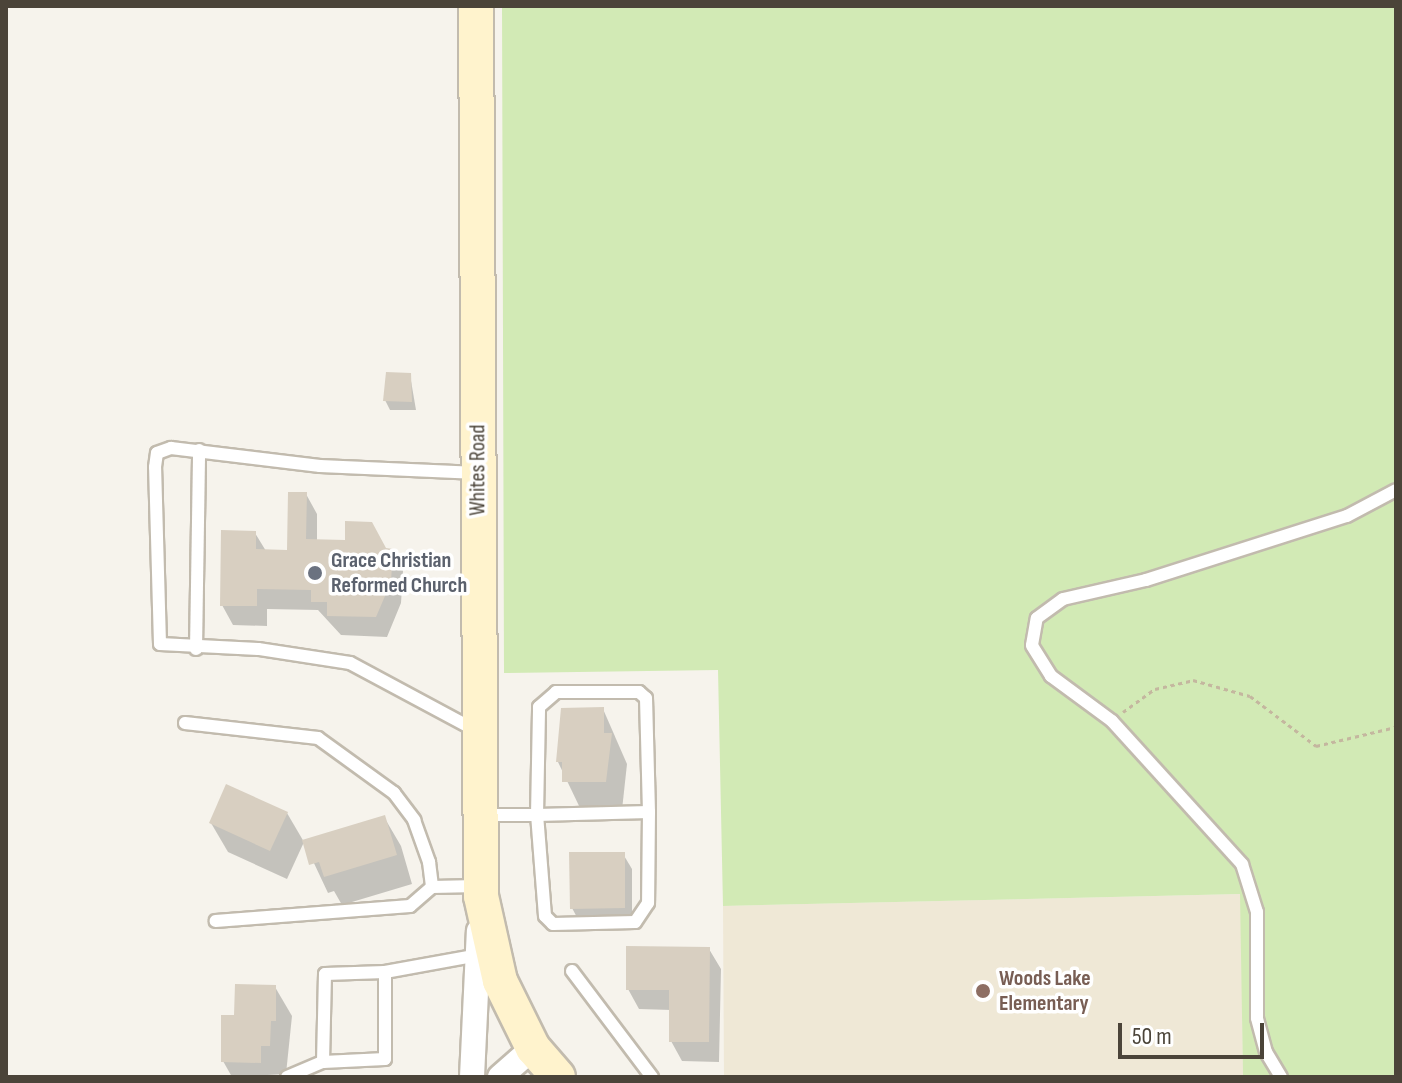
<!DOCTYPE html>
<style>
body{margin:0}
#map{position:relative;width:1402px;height:1083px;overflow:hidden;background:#f6f3ec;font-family:"Sofia Sans Condensed",sans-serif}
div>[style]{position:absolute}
.education>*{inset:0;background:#efe8d6}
.green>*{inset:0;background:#d2eab5}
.shadow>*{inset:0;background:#0003}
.building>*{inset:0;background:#d8cfc1}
.path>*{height:3px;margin-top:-1.5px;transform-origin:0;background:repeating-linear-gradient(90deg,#c4b79f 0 4px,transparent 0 8px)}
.roads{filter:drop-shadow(2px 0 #c2bbae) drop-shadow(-2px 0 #c2bbae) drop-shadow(0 2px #c2bbae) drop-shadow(0 -2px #c2bbae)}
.lane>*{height:12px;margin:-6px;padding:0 6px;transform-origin:6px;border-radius:6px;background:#fff}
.street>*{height:24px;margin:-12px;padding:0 12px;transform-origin:12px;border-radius:12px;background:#fff}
.secondary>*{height:34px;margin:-17px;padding:0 17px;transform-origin:17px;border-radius:17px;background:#fff3cd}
.dots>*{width:22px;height:22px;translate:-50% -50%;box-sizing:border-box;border:4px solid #fff;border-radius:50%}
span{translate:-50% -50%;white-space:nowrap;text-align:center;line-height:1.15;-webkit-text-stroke:7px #fff;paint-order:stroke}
.street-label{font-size:22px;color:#4b4439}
.worship-label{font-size:22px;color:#5b616d;font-weight:700}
.left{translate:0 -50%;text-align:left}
.education-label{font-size:22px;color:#785e54;font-weight:700}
.frame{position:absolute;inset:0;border:8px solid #4b4439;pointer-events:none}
.scale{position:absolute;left:1118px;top:1023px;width:146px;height:36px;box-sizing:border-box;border:4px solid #4b4439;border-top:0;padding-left:10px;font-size:24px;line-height:28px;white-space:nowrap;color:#4b4439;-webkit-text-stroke:6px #fff;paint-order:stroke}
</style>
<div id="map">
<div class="education">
<i style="clip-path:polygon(1241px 894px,1243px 1077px,724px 1077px,723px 906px)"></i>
</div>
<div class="green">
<i style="clip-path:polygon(502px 6px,1396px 6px,1396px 1077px,1243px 1077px,1240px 894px,723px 906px,718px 670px,504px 673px)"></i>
</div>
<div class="shadow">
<i style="clip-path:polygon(410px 375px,416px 410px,390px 410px,385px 400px)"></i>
<i style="clip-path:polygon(306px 494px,317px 514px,317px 542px,391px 551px,403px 571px,401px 603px,387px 637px,341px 635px,318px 610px,267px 609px,267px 626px,233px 625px,222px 605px,255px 533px,266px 551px,289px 552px)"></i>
<i style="clip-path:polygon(603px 709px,627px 764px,622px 810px,581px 810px,558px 762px,563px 710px)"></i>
<i style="clip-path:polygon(287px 813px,304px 842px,287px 879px,228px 852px,211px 823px)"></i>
<i style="clip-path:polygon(384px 817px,401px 846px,412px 884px,342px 905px,334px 891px,328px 893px,304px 842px)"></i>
<i style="clip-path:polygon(623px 854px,632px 869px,632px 923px,580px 923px,572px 908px)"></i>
<i style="clip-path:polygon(709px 949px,721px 969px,719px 1062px,682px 1061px,671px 1041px,671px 1010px,639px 1009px,628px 989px)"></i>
<i style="clip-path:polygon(275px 987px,292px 1016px,286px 1074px,232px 1077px,223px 1061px,236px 1017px)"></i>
</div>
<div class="building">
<i style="clip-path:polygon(386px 372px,411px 373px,412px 402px,383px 401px)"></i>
<i style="clip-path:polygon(288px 492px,307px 492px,306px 539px,345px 540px,345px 521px,372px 522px,386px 548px,393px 549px,391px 582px,376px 617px,327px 616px,327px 602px,311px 602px,311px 590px,257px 589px,257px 606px,220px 606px,221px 530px,256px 531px,256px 549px,287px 550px)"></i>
<i style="clip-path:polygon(604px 707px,604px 733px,612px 733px,606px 782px,562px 782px,562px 762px,556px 762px,561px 708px)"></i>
<i style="clip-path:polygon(226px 784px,288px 812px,270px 851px,209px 823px)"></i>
<i style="clip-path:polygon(385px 815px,397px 855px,324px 877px,319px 862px,309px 865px,302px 840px)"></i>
<i style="clip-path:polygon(569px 852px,625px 852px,625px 908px,570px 909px)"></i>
<i style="clip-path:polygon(626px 946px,710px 947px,709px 1042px,669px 1042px,669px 990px,626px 990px)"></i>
<i style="clip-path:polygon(235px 984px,276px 985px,276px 1021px,271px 1021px,270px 1046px,261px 1046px,261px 1063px,221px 1062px,221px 1015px,234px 1015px)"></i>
</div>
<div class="path">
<i style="left:1123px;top:712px;width:39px;rotate:-36deg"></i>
<i style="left:1155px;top:689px;width:39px;rotate:-13deg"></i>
<i style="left:1193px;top:680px;width:59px;rotate:15.7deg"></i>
<i style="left:1250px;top:696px;width:83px;rotate:37.1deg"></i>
<i style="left:1316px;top:746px;width:82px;rotate:-13.4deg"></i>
</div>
<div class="roads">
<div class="lane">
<i style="left:196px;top:649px;width:199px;rotate:-89.1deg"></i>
<i style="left:185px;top:723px;width:134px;rotate:6.4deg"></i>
<i style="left:318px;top:738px;width:94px;rotate:35.9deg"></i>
<i style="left:394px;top:793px;width:34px;rotate:53deg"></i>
<i style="left:414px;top:820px;width:45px;rotate:70.3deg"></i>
<i style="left:429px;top:862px;width:25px;rotate:83deg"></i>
<i style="left:432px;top:887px;width:29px;rotate:139deg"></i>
<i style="left:410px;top:906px;width:195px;rotate:175.6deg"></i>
<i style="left:475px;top:730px;width:142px;rotate:-151.8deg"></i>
<i style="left:350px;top:663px;width:93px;rotate:-171.3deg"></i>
<i style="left:258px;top:649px;width:98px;rotate:-177.1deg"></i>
<i style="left:160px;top:644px;width:177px;rotate:-91.6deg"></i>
<i style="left:155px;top:467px;width:14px;rotate:-82deg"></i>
<i style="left:157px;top:453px;width:15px;rotate:-20deg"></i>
<i style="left:171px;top:448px;width:150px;rotate:6.9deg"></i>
<i style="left:320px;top:466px;width:158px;rotate:2.5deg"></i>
<i style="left:481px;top:815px;width:56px"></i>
<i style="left:537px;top:815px;width:108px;rotate:-88.9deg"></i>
<i style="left:539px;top:707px;width:23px;rotate:-41deg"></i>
<i style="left:556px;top:692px;width:83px"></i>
<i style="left:639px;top:692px;width:9px;rotate:41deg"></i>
<i style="left:646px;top:698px;width:114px;rotate:88.5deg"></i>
<i style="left:649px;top:812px;width:91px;rotate:90.6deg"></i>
<i style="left:648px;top:903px;width:23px;rotate:124deg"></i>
<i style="left:635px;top:922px;width:82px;rotate:178.6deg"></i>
<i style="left:553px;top:924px;width:11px;rotate:-135deg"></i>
<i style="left:545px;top:916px;width:101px;rotate:-94.5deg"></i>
<i style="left:537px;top:815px;width:112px;rotate:-1.5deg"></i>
<i style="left:432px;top:887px;width:45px;rotate:-1.3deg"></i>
<i style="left:572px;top:971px;width:133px;rotate:53deg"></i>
<i style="left:323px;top:1062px;width:88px;rotate:-88.7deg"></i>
<i style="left:325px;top:974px;width:60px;rotate:-1.9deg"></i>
<i style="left:385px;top:972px;width:96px;rotate:-10.3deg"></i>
<i style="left:287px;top:1077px;width:39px;rotate:-23deg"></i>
<i style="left:323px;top:1062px;width:62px;rotate:-2.8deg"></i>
<i style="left:385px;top:1059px;width:87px;rotate:-90deg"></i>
<i style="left:1281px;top:1077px;width:29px;rotate:-121deg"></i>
<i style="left:1266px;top:1052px;width:35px;rotate:-105deg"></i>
<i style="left:1257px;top:1018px;width:106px;rotate:-90deg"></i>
<i style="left:1257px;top:912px;width:50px;rotate:-107.4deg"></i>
<i style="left:1242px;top:864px;width:193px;rotate:-132.3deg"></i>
<i style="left:1112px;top:721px;width:76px;rotate:-143.6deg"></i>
<i style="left:1051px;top:676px;width:36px;rotate:-122deg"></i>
<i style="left:1032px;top:645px;width:27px;rotate:-80deg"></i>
<i style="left:1037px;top:618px;width:32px;rotate:-36deg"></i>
<i style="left:1063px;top:599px;width:85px;rotate:-12.9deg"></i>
<i style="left:1146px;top:580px;width:211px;rotate:-17.7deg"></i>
<i style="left:1347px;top:516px;width:55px;rotate:-28deg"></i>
</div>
<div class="street">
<i style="left:472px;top:1077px;width:146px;rotate:-87.3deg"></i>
<i style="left:500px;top:1077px;width:44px;rotate:-41.3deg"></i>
</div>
<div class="secondary">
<i style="left:476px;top:6px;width:890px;rotate:89.68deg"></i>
<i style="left:481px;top:896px;width:87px;rotate:77.4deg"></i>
<i style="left:500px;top:981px;width:75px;rotate:63.8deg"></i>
<i style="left:533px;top:1048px;width:38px;rotate:49deg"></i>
</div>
</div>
<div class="dots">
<i style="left:315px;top:573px;background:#6b7280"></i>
<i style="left:983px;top:991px;background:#8d6e63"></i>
</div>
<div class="street-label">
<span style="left:478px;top:470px;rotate:-90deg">Whites Road</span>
</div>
<div class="worship-label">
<span class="left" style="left:331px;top:573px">Grace Christian<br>Reformed Church</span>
</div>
<div class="education-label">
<span class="left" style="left:999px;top:991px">Woods Lake<br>Elementary</span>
</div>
<div class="frame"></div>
<div class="scale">50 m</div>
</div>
